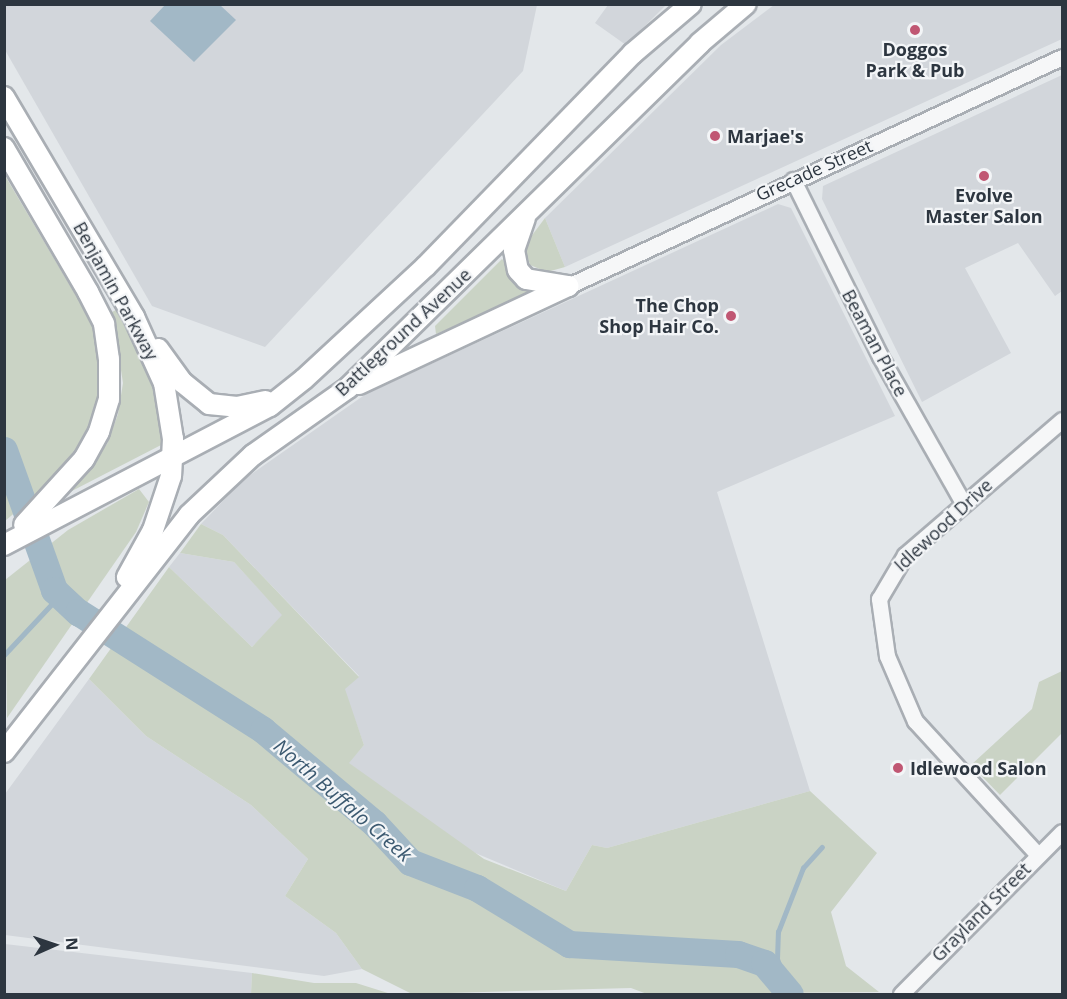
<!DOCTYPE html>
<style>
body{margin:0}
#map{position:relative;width:1067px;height:999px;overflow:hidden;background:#e3e7ea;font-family:"Open Sans",sans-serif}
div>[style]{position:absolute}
.built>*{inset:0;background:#d2d6db}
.green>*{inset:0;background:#cad3c5}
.water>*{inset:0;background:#a2b8c6}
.stream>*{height:4.5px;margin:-2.25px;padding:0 2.25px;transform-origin:2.25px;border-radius:2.25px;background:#a2b8c6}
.river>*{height:27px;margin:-13.5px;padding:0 13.5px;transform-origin:13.5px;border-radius:13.5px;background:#a2b8c6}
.roads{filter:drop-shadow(2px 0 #a9aeb4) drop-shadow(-2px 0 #a9aeb4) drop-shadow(0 2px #a9aeb4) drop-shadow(0 -2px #a9aeb4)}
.minor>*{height:15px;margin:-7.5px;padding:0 7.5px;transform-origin:7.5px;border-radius:7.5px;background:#f6f7f8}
.major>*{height:20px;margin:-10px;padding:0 10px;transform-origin:10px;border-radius:10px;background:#fff}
.dots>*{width:16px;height:16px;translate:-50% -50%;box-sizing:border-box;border:3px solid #f3f5f7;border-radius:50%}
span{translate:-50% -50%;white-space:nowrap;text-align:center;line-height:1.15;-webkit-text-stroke:4.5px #f3f5f7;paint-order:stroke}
.poi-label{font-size:18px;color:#2d3640;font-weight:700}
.left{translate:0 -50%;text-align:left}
.right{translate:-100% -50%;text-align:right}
.street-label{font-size:18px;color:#2d3640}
.water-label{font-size:20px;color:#3b5970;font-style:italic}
.frame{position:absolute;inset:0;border:6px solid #2d3640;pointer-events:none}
.north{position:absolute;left:24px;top:915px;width:60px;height:60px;-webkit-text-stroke:4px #f3f5f7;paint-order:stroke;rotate:87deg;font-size:16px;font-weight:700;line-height:24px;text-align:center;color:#2d3640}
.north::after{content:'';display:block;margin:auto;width:21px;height:27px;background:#2d3640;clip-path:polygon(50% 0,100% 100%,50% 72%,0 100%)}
</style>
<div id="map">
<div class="built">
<i style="clip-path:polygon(4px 5px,537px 5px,523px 71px,265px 347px,152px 306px,5px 50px)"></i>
<i style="clip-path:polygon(608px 5px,608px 4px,666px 5px,626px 45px,595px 23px)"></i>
<i style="clip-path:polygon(774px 5px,1062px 5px,1062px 39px,565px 267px,545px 218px,721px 45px)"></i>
<i style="clip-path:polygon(1062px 75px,1062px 291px,1055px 296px,1018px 243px,965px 268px,1011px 353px,922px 402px,822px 199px,823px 186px)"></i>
<i style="clip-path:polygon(778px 204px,791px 208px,895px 416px,717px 492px,810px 791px,607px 848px,592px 845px,566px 891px,461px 847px,348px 763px,364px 745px,344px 689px,359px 676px,223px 535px,201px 524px,243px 480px,366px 394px)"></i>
<i style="clip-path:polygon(180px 553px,234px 562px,283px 615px,252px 647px,169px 567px)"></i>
<i style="clip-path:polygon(89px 679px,146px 736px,251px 805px,308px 859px,285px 896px,336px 933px,362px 969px,324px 976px,5px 935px,5px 794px)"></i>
<i style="clip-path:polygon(5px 944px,252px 973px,251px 994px,5px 994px)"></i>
</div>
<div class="green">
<i style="clip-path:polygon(4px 174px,94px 326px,101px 397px,73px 464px,5px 521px)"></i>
<i style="clip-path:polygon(545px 218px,565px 267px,547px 272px,530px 265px,524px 246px)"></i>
<i style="clip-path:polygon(502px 259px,532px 293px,436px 334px,435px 326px)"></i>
<i style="clip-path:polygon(116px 310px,150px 374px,163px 444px,68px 493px,107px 444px,118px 414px,123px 383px,112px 312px)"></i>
<i style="clip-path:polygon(139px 489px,149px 502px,136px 532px,7px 718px,5px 580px,68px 530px)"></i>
<i style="clip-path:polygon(201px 524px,223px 535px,359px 677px,345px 689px,364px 745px,349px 763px,484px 859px,566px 891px,592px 845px,607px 848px,810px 791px,877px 853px,831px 912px,846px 966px,879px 992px,647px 994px,631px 988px,412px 994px,362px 969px,336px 933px,285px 896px,308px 859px,251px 805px,146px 736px,89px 679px,169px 567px,252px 647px,282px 615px,234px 562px,180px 553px)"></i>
<i style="clip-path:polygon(1062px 671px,1062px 733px,1000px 795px,971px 765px,1032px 709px,1039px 682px)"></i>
<i style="clip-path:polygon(252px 973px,314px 983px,356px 983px,391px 994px,251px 994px)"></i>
</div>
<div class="water">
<i style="clip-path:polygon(165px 5px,220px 5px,236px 20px,194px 62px,150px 21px)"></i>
</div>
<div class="stream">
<i style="left:4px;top:655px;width:85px;rotate:-46.9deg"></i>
<i style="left:786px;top:985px;width:28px;rotate:-109deg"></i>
<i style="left:777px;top:959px;width:27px;rotate:-88deg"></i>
<i style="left:778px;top:932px;width:69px;rotate:-68.7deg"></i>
<i style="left:803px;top:868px;width:28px;rotate:-48deg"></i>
</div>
<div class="river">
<i style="left:4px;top:450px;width:149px;rotate:70.3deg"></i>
<i style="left:54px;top:590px;width:33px;rotate:43deg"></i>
<i style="left:78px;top:612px;width:219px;rotate:32.5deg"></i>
<i style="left:263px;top:730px;width:145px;rotate:40deg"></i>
<i style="left:374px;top:823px;width:53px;rotate:47.3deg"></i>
<i style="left:410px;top:862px;width:72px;rotate:21.2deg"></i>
<i style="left:477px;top:888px;width:108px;rotate:31.3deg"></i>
<i style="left:569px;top:944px;width:169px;rotate:3.4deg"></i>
<i style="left:738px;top:954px;width:28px;rotate:19deg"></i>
<i style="left:764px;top:963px;width:40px;rotate:50deg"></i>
</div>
<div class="roads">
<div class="minor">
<i style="left:793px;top:180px;width:196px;rotate:63.7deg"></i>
<i style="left:880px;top:356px;width:169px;rotate:60.5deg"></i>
<i style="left:568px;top:286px;width:544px;rotate:-24.87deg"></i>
<i style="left:1038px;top:855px;width:182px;rotate:-132.5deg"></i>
<i style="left:915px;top:721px;width:71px;rotate:-113.3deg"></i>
<i style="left:887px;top:656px;width:58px;rotate:-98deg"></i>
<i style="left:879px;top:599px;width:51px;rotate:-59.4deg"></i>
<i style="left:905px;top:555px;width:207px;rotate:-40.7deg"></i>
<i style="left:901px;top:994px;width:228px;rotate:-45.2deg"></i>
</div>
<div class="major">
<i style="left:4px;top:97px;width:256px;rotate:59.4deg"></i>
<i style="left:134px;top:317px;width:72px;rotate:65.6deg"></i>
<i style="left:164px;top:383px;width:57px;rotate:80.9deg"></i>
<i style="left:173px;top:439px;width:37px;rotate:93deg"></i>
<i style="left:171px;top:476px;width:57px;rotate:108.4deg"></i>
<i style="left:153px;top:530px;width:54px;rotate:119deg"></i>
<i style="left:4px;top:148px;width:167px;rotate:59.7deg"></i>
<i style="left:88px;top:292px;width:36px;rotate:63deg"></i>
<i style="left:104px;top:324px;width:35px;rotate:82deg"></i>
<i style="left:109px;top:359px;width:40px;rotate:90deg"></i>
<i style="left:109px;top:399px;width:34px;rotate:107deg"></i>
<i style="left:99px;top:432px;width:31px;rotate:119deg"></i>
<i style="left:84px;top:459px;width:89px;rotate:132.3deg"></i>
<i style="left:525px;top:218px;width:34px;rotate:109deg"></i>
<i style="left:514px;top:250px;width:20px;rotate:79deg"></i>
<i style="left:518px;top:270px;width:12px;rotate:48deg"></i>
<i style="left:526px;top:279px;width:43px;rotate:9.5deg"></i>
<i style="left:158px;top:349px;width:41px;rotate:54deg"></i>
<i style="left:182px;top:382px;width:35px;rotate:39deg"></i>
<i style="left:209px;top:404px;width:28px;rotate:6deg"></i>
<i style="left:237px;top:407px;width:29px;rotate:-12deg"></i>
<i style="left:359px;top:384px;width:231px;rotate:-25.1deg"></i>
<i style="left:4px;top:545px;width:300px;rotate:-27.6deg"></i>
<i style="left:270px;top:406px;width:43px;rotate:-38.5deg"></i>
<i style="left:304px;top:379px;width:166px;rotate:-42.8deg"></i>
<i style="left:426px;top:266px;width:296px;rotate:-45.8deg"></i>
<i style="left:632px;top:54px;width:77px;rotate:-40.3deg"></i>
<i style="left:4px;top:752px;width:301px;rotate:-52deg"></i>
<i style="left:189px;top:515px;width:88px;rotate:-43.2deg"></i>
<i style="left:253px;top:455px;width:116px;rotate:-35.2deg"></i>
<i style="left:348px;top:388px;width:493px;rotate:-44.4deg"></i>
<i style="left:700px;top:43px;width:60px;rotate:-40.3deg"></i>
</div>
</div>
<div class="dots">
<i style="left:915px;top:30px;background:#c05773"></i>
<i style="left:715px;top:136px;background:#c05773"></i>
<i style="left:984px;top:176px;background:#c05773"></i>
<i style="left:731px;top:316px;background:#c05773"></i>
<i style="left:898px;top:768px;background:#c05773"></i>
</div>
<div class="poi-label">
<span style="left:915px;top:60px">Doggos<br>Park &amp; Pub</span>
<span class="left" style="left:727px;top:136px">Marjae's</span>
<span style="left:984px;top:206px">Evolve<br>Master Salon</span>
<span class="right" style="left:719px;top:316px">The Chop<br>Shop Hair Co.</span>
<span class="left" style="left:910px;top:768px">Idlewood Salon</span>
</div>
<div class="street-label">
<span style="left:814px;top:170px;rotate:-24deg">Grecade Street</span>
<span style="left:116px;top:291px;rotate:61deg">Benjamin Parkway</span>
<span style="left:403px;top:332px;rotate:-43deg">Battleground Avenue</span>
<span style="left:875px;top:343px;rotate:62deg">Beaman Place</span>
<span style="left:943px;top:525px;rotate:-43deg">Idlewood Drive</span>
<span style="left:981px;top:912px;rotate:-45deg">Grayland Street</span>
</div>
<div class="water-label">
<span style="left:343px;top:800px;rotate:41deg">North Buffalo Creek</span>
</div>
<div class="frame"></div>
<div class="north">N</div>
</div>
